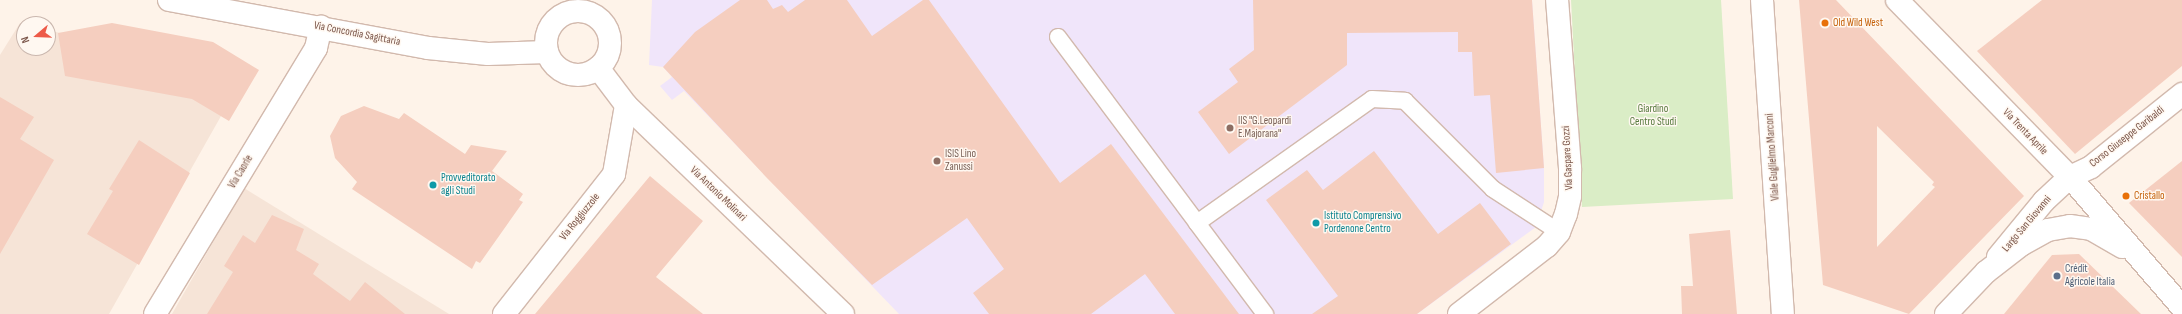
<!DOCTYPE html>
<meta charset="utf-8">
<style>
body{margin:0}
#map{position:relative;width:2182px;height:314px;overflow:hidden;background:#fef3e9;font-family:"Sofia Sans Condensed",sans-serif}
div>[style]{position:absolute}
.residential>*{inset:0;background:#f6e4d7}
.education>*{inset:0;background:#f0e5fa}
.green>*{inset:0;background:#daedc6}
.building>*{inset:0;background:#f5cebf}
.roads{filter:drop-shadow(1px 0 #d2b9ad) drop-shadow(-1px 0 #d2b9ad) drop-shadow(0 1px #d2b9ad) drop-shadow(0 -1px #d2b9ad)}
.lane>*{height:16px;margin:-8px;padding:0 8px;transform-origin:8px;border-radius:8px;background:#fff}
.street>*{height:22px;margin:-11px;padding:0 11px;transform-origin:11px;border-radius:11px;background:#fff}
.secondary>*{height:22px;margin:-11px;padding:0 11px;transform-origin:11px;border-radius:11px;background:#fff}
.secondary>.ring{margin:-11px;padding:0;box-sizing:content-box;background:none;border:22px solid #fff;border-radius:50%}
.dots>*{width:11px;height:11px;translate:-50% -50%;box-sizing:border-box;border:2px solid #fff8f1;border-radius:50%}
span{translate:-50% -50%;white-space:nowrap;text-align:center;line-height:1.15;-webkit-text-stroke:3px #fff8f1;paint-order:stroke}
.food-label{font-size:11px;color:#c56008}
.left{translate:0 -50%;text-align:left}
.street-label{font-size:11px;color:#7b564a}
.park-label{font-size:11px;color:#577a3e}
.education-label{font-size:11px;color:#785e54}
.culture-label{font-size:11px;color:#0d838f}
.service-label{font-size:11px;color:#4e5e75}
.north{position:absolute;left:16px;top:16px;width:40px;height:40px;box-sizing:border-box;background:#fff8f1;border:1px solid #cab7ae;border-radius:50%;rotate:251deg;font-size:11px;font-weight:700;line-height:16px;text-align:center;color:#7b564a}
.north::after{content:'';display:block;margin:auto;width:14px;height:18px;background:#ed5a48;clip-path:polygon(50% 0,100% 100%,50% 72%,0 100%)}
</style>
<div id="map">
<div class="residential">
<i style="clip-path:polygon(20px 23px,24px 24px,24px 48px,48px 48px,48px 30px,242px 79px,109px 314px,0 314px,0 55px)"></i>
<i style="clip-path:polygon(244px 188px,449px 314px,172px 314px)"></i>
</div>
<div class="education">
<i style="clip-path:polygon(652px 0,1532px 0,1544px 168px,1544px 202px,1536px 227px,1417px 314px,899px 314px,684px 91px,672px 100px,660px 86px,672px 77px,663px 67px,649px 65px)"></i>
</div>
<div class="green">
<i style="clip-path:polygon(1571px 0,1721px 0,1733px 199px,1582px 207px)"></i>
</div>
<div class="building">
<i style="clip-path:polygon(740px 0,767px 0,773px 9px,782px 5px,788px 12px,805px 0,847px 0,872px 36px,923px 0,929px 0,1060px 183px,1111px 144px,1239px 314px,1175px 314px,1145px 274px,1091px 314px,989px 314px,973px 293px,1004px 269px,967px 218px,872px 285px,766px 177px,663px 67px,695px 32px)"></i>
<i style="clip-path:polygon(1253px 0,1532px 0,1544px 168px,1496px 173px,1490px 95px,1474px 96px,1472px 52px,1458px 52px,1458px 32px,1347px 33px,1347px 65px,1229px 154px,1198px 112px,1238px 82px,1229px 69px,1254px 50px)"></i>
<i style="clip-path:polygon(evenodd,1799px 0,1836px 0,2024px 196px,1909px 314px,1823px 285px,1799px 0,1877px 126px,1934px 182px,1932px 185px,1935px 187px,1877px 247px,1877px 126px)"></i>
<i style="clip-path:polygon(2042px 0,2182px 0,2182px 66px,2075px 154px,1977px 51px)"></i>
<i style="clip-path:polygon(112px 23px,213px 42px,259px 70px,229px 121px,192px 99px,65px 76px,58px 33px)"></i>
<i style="clip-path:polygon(0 97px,34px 117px,20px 139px,54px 160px,0 254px)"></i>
<i style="clip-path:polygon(364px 106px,399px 119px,404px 113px,465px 154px,471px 145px,507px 151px,492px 171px,523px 194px,519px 200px,523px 202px,480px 263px,476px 261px,472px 269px,352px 189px,357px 182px,335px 158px,330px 136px,341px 116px)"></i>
<i style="clip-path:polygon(139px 140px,190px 173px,139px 265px,87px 234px,113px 191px,109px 189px)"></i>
<i style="clip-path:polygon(1374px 151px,1438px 234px,1480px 203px,1511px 244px,1417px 314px,1312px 314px,1338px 296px,1266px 200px,1307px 170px,1323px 190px)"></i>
<i style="clip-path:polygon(2182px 161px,2182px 257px,2129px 203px)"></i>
<i style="clip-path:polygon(650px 176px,703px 221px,656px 277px,703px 314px,535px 314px)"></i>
<i style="clip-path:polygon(272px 215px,304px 229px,296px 250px,319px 264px,313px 274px,350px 301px,365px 282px,405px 314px,207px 314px,233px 272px,224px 266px,243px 235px,255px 243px)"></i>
<i style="clip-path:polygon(1730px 230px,1737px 314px,1682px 314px,1681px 286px,1693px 286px,1689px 234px)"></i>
<i style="clip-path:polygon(2079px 254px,2141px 314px,2004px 314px,2052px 255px)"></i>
</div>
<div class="roads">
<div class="lane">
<i style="left:1058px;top:37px;width:232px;rotate:53.2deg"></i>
<i style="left:1197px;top:223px;width:214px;rotate:-35.3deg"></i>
<i style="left:1372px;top:99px;width:33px;rotate:3deg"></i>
<i style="left:1405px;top:101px;width:124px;rotate:45deg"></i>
<i style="left:1493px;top:189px;width:79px;rotate:33.1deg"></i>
<i style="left:1197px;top:223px;width:114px;rotate:53.2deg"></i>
</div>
<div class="street">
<i style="left:1998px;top:257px;width:72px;rotate:-50.6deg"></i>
<i style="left:2044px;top:201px;width:35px;rotate:-43deg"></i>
<i style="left:2070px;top:177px;width:23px;rotate:-25deg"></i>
<i style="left:2091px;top:167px;width:117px;rotate:-38.7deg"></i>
<i style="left:155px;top:314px;width:311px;rotate:-58.8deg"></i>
<i style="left:316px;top:48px;width:22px;rotate:-77deg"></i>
<i style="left:504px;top:314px;width:178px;rotate:-51.8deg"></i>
<i style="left:614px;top:174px;width:70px;rotate:-80.1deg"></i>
<i style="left:1459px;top:314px;width:111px;rotate:-37.7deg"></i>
<i style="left:1547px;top:246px;width:18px;rotate:-49deg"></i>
<i style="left:1559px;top:232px;width:19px;rotate:-69deg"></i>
<i style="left:1566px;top:214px;width:18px;rotate:-77deg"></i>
<i style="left:1570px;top:196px;width:28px;rotate:-90deg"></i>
<i style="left:1570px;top:168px;width:169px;rotate:-94.4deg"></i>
</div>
<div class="secondary">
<i style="left:169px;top:0;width:263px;rotate:10.5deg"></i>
<i style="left:428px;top:48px;width:60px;rotate:5.7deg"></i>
<i style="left:488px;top:54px;width:59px;rotate:-1.9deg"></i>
<i style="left:1762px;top:0;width:315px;rotate:86.2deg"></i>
<i style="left:1897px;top:0;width:248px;rotate:45.7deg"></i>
<i style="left:2070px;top:177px;width:172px;rotate:49.3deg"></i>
<i class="ring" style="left:546px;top:11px;width:42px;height:42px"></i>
<i style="left:598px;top:68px;width:46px;rotate:52.9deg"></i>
<i style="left:626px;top:105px;width:301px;rotate:43.9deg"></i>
<i style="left:1946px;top:314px;width:58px;rotate:-46.4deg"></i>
<i style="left:1986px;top:272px;width:44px;rotate:-37.6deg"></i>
<i style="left:2021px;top:245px;width:31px;rotate:-29deg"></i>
<i style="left:2048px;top:230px;width:22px;rotate:-10deg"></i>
<i style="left:2070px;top:226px;width:21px;rotate:8deg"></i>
<i style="left:2091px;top:229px;width:36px;rotate:30deg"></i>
</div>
</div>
<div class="dots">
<i style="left:1825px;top:23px;background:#e8710a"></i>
<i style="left:1230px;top:128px;background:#8d6e63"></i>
<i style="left:937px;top:161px;background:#8d6e63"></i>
<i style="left:433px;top:185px;background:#0f9aa8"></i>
<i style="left:2126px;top:196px;background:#e8710a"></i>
<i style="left:1316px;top:223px;background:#0f9aa8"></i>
<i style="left:2057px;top:276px;background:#5c6f8a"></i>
</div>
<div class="food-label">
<span class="left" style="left:1833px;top:23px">Old Wild West</span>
<span class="left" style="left:2134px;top:196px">Cristallo</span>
</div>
<div class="street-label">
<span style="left:357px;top:34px;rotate:11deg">Via Concordia Sagittaria</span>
<span style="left:2025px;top:132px;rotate:46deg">Via Trenta Aprile</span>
<span style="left:2127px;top:137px;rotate:-38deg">Corso Giuseppe Garibaldi</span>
<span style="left:1773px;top:157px;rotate:-94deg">Viale Guglielmo Marconi</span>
<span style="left:1568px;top:158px;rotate:-93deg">Via Gaspare Gozzi</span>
<span style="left:241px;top:172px;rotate:-59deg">Via Caorle</span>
<span style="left:718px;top:194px;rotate:44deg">Via Antonio Molinari</span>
<span style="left:580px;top:217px;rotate:-51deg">Via Roggiuzzole</span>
<span style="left:2027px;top:224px;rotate:-50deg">Largo San Giovanni</span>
</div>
<div class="park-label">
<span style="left:1653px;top:116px">Giardino<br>Centro Studi</span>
</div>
<div class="education-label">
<span class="left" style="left:1238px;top:128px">IIS "G.Leopardi<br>E.Majorana"</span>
<span class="left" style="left:945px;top:161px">ISIS Lino<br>Zanussi</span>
</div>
<div class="culture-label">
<span class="left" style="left:441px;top:185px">Provveditorato<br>agli Studi</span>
<span class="left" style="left:1324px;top:223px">Istituto Comprensivo<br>Pordenone Centro</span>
</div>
<div class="service-label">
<span class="left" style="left:2065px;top:276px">Crédit<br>Agricole Italia</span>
</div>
<div class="north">N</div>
</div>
